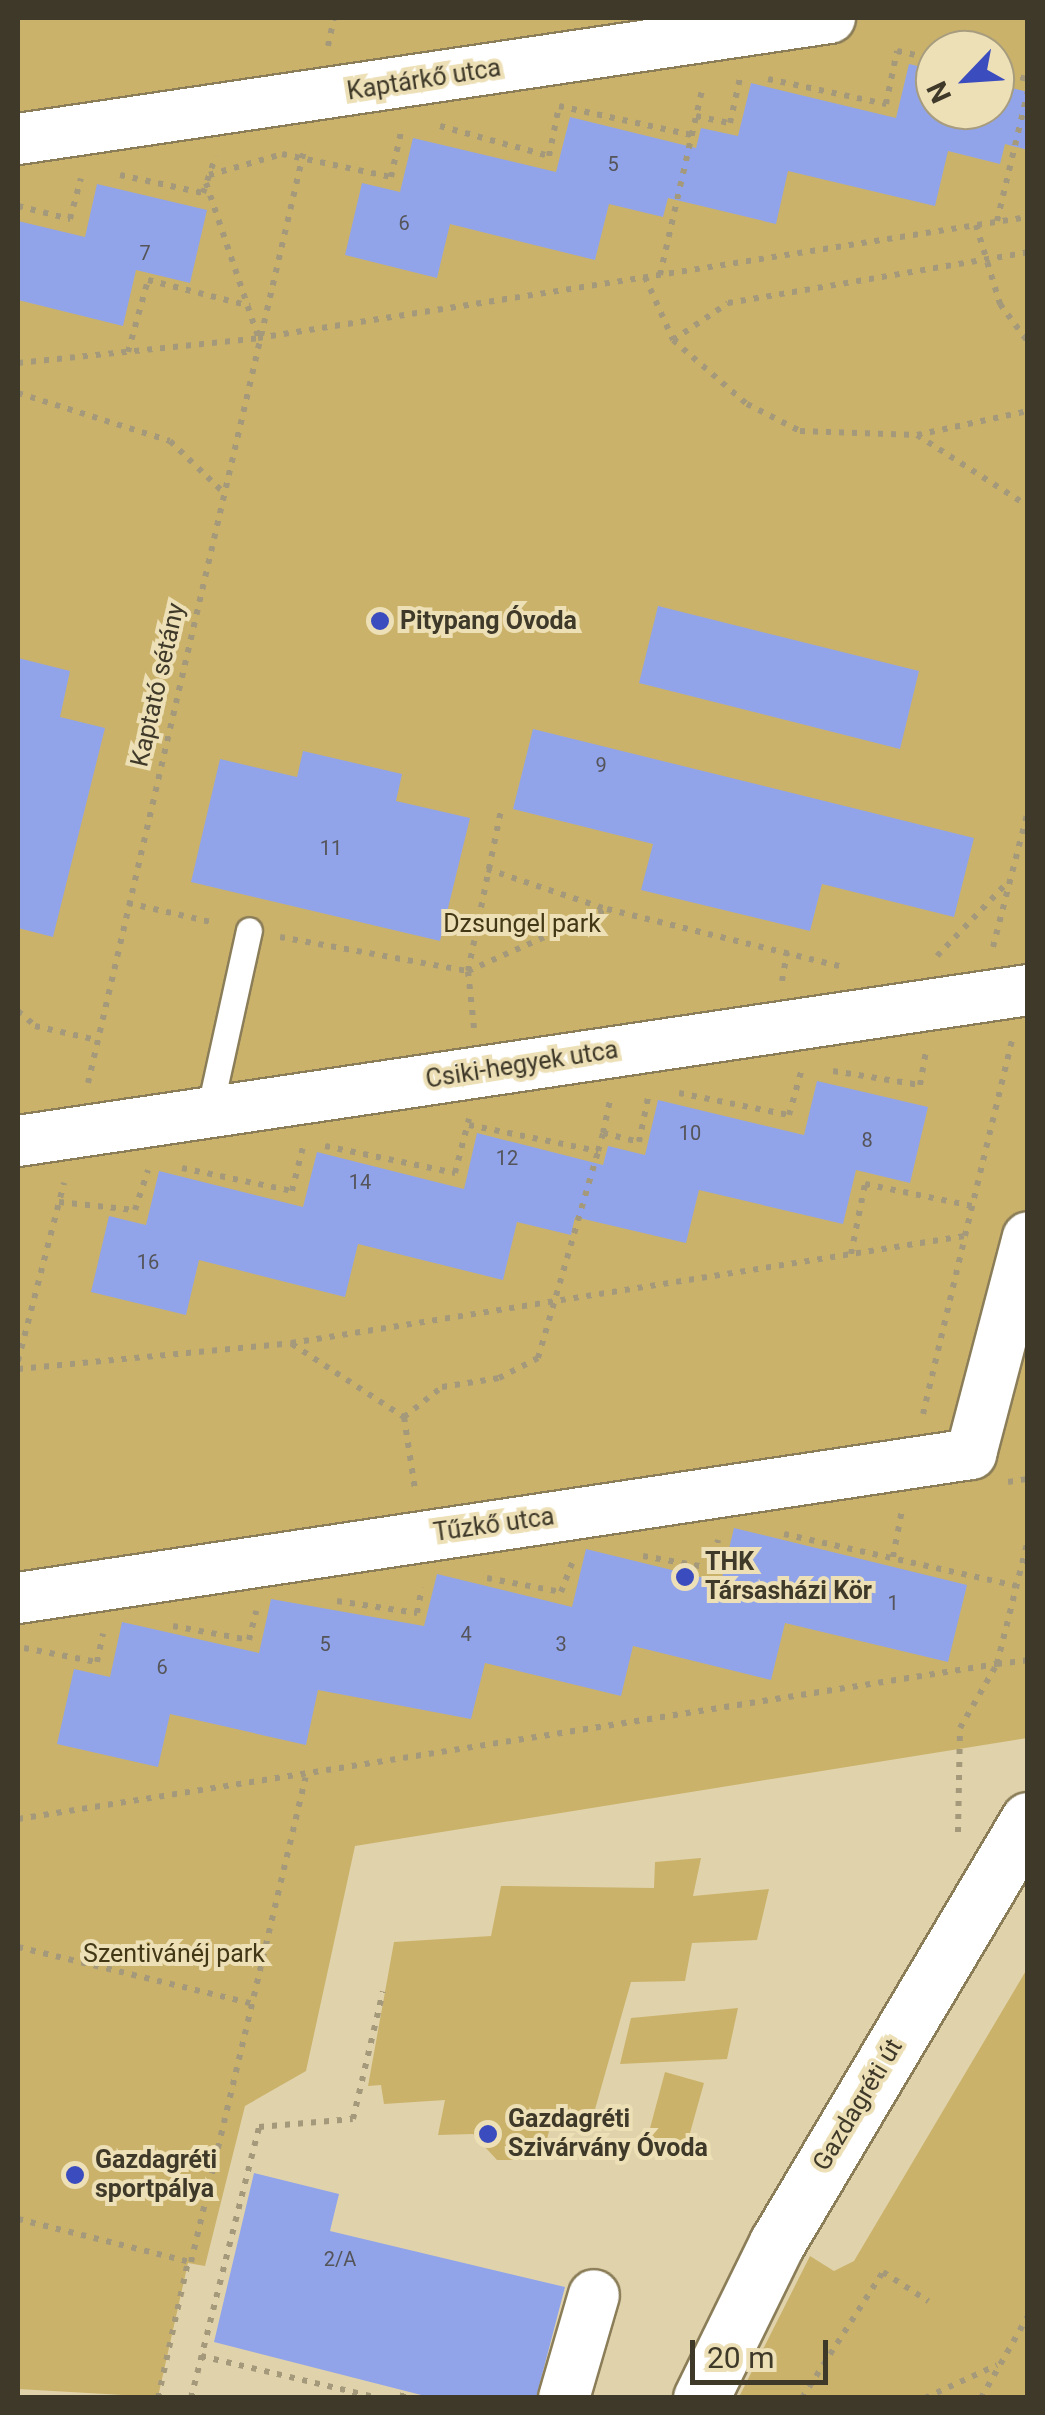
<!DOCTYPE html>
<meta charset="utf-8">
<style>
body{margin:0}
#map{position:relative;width:1045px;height:2415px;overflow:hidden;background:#e0d3ab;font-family:Roboto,sans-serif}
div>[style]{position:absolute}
.green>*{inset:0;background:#cbb26b}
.building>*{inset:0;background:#91a4e9}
.path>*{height:6px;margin-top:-3px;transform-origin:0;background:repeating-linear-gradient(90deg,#a4997a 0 5px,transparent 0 13px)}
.roads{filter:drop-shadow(2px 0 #8a7d58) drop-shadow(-2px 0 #8a7d58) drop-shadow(0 2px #8a7d58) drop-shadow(0 -2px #8a7d58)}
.service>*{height:25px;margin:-12.5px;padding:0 12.5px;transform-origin:12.5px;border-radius:12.5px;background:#fff}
.minor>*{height:50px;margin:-25px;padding:0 25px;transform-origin:25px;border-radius:25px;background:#fff}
.tertiary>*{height:55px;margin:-27.5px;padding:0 27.5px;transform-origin:27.5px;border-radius:27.5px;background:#fff}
.dots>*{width:28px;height:28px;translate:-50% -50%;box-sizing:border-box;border:5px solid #ede0b7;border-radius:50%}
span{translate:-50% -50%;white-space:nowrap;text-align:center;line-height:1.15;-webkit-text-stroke:8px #ede0b7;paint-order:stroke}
.number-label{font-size:20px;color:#545459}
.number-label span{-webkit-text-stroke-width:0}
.street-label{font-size:25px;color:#3f3929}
.poi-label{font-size:25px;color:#3f3929;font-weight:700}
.left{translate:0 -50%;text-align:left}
.park-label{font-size:25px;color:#433816}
.frame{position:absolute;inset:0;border:20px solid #3f3929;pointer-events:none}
.north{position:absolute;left:915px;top:30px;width:100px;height:100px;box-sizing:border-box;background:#ede0b7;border:2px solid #a79d7e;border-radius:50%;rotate:245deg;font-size:28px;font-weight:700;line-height:40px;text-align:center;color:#3f3929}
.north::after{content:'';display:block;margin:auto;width:35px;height:45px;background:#3b4cbf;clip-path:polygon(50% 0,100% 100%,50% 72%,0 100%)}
.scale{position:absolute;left:690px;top:2340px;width:138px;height:45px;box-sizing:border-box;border:5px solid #3f3929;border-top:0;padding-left:12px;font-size:30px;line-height:35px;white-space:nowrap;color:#3f3929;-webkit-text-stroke:8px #ede0b7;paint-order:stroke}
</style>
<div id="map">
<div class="green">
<i style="clip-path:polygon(evenodd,18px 18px,1027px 18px,1027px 1738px,355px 1846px,306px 2071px,245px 2106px,205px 2266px,188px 2263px,158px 2397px,18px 2389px,18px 18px,935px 50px,995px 50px,995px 110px,935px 110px,935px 50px)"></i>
<i style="clip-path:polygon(701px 1858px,693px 1896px,769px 1889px,757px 1940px,692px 1943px,685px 1981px,631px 1982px,590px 2127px,549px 2131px,542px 2160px,497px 2160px,473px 2134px,438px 2135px,445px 2100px,384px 2104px,381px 2085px,368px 2086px,394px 1942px,491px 1936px,501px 1886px,654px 1888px,655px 1862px)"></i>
<i style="clip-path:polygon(1027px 1969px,1027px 2397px,739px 2397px,810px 2256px,834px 2271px,854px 2261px)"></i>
<i style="clip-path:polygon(738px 2008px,727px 2059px,620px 2064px,631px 2018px)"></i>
<i style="clip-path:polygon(665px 2072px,704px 2083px,683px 2158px,645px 2147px)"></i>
</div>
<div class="building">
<i style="clip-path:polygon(909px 64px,935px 70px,935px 110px,995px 110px,995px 84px,1028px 92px,1028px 150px,1005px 144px,1000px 164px,948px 151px,935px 206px,788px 171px,776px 224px,668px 198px,663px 217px,609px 204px,595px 260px,450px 224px,437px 278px,345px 255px,362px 183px,400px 192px,413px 138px,556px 172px,570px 117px,696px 148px,701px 128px,738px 136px,751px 83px,896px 118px)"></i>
<i style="clip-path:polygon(97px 184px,207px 210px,190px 283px,136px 270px,123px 326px,18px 300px,18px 221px,85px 237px)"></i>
<i style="clip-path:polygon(658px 606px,919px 671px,900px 749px,639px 683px)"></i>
<i style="clip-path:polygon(18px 658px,70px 671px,60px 717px,105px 728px,53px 937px,18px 928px)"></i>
<i style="clip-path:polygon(533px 729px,974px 838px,954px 917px,822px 884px,810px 931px,641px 890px,653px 844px,513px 809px)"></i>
<i style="clip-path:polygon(303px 751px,402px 774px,396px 801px,470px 818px,440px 941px,191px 882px,220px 759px,297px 777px)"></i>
<i style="clip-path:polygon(817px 1081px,928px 1107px,910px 1183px,856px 1170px,843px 1224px,699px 1190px,686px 1243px,575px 1217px,571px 1235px,517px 1222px,503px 1280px,358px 1244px,345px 1297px,199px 1260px,186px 1315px,91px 1292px,109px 1216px,146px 1225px,159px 1171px,303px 1207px,317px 1152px,464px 1189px,477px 1133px,603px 1165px,608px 1146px,645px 1155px,658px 1100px,804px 1135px)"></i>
<i style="clip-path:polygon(734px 1528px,967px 1585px,948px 1662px,785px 1623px,771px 1680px,633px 1646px,621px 1696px,485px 1663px,471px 1719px,318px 1690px,306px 1745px,170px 1714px,158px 1767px,57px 1744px,74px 1669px,110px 1677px,122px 1622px,259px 1653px,271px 1599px,424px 1626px,437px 1574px,572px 1607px,586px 1549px,721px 1582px)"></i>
<i style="clip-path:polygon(254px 2173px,339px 2194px,330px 2231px,565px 2287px,536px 2398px,433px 2398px,214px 2342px)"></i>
</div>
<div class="path">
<i style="left:328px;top:46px;width:29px;rotate:-78deg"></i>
<i style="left:995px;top:72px;width:34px;rotate:12deg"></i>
<i style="left:768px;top:79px;width:121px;rotate:12deg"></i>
<i style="left:886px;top:104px;width:54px;rotate:-78.3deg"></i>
<i style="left:897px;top:51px;width:39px;rotate:12deg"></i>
<i style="left:696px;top:116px;width:35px;rotate:12deg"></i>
<i style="left:730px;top:123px;width:46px;rotate:-77.5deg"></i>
<i style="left:440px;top:126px;width:113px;rotate:15.4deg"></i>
<i style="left:549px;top:156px;width:51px;rotate:-78.7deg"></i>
<i style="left:559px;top:106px;width:136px;rotate:12.3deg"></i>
<i style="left:120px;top:175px;width:85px;rotate:12.2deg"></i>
<i style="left:203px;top:193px;width:39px;rotate:-71deg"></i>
<i style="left:209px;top:175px;width:76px;rotate:-16deg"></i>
<i style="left:282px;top:154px;width:111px;rotate:11.9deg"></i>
<i style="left:391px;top:177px;width:46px;rotate:-77.5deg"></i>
<i style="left:206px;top:183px;width:163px;rotate:71.3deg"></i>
<i style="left:18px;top:206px;width:54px;rotate:14deg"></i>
<i style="left:70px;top:219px;width:42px;rotate:-75deg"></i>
<i style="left:997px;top:221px;width:134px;rotate:-76.6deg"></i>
<i style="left:976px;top:225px;width:83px;rotate:73.1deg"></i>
<i style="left:1000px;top:304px;width:47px;rotate:53.6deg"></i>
<i style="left:660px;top:275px;width:194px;rotate:-77.2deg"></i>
<i style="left:645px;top:277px;width:69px;rotate:66deg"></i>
<i style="left:673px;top:340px;width:98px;rotate:40.9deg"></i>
<i style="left:747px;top:404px;width:59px;rotate:27deg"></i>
<i style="left:800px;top:431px;width:117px;rotate:2deg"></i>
<i style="left:917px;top:435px;width:132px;rotate:32.6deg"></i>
<i style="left:673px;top:340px;width:66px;rotate:-33.9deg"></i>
<i style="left:728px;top:303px;width:304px;rotate:-9.6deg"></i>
<i style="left:128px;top:352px;width:75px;rotate:-74.5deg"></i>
<i style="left:148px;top:280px;width:105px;rotate:14.3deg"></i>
<i style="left:18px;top:363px;width:241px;rotate:-5.9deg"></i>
<i style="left:258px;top:338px;width:779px;rotate:-8.93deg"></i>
<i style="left:18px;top:393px;width:159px;rotate:17.5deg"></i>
<i style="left:170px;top:441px;width:72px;rotate:43.9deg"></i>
<i style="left:917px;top:435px;width:114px;rotate:-12.2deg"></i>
<i style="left:487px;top:869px;width:126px;rotate:18.6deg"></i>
<i style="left:128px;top:903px;width:89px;rotate:12.9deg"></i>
<i style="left:280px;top:937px;width:191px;rotate:10.3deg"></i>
<i style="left:468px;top:971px;width:152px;rotate:-24deg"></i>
<i style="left:607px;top:909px;width:243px;rotate:13.8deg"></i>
<i style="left:993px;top:947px;width:140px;rotate:-75.6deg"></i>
<i style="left:937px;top:956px;width:104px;rotate:-46.2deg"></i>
<i style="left:782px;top:981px;width:29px;rotate:-80deg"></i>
<i style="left:18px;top:1011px;width:23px;rotate:41deg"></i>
<i style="left:35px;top:1026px;width:64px;rotate:12.7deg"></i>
<i style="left:474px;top:1028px;width:57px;rotate:-96deg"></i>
<i style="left:468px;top:971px;width:168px;rotate:-78.4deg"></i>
<i style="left:833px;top:1071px;width:88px;rotate:9.1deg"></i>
<i style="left:920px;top:1085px;width:35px;rotate:-80deg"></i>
<i style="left:88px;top:1083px;width:962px;rotate:-76.96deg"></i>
<i style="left:679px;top:1093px;width:112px;rotate:11.3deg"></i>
<i style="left:789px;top:1115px;width:45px;rotate:-74.4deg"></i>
<i style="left:469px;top:1125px;width:132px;rotate:11.4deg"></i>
<i style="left:598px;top:1151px;width:19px;rotate:-74deg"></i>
<i style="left:603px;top:1133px;width:37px;rotate:14deg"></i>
<i style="left:639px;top:1142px;width:50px;rotate:-78.5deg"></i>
<i style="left:603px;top:1133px;width:34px;rotate:-78deg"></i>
<i style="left:325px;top:1146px;width:133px;rotate:11.7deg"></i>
<i style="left:455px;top:1173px;width:56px;rotate:-75.5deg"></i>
<i style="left:182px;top:1168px;width:112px;rotate:11.8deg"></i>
<i style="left:292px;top:1191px;width:45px;rotate:-76deg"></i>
<i style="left:59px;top:1202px;width:76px;rotate:6deg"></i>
<i style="left:135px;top:1210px;width:42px;rotate:-72deg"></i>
<i style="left:851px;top:1254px;width:71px;rotate:-78.7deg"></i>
<i style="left:865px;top:1184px;width:109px;rotate:11.6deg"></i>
<i style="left:292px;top:1344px;width:134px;rotate:33.1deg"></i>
<i style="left:404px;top:1417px;width:74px;rotate:81.4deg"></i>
<i style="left:18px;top:1361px;width:184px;rotate:-75.5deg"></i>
<i style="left:18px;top:1369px;width:274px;rotate:-5.4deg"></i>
<i style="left:291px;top:1343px;width:682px;rotate:-9.02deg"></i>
<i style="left:965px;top:1236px;width:202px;rotate:-76.5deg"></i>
<i style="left:923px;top:1414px;width:182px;rotate:-76.7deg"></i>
<i style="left:404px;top:1417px;width:48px;rotate:-38.3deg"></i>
<i style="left:442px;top:1387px;width:58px;rotate:-9deg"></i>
<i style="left:499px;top:1378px;width:44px;rotate:-27.1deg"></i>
<i style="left:538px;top:1358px;width:216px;rotate:-73.8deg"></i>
<i style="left:1008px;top:1482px;width:20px;rotate:-9deg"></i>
<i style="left:784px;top:1534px;width:238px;rotate:12.6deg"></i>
<i style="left:643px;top:1556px;width:69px;rotate:10deg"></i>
<i style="left:711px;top:1568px;width:29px;rotate:-76deg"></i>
<i style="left:893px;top:1557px;width:48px;rotate:-79.2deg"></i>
<i style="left:487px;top:1578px;width:75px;rotate:10.7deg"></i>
<i style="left:561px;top:1592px;width:33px;rotate:-69deg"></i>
<i style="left:337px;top:1601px;width:81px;rotate:8.5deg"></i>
<i style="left:417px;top:1613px;width:26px;rotate:-79deg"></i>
<i style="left:173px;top:1626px;width:77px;rotate:10.4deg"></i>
<i style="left:249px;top:1640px;width:30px;rotate:-76deg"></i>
<i style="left:24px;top:1648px;width:74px;rotate:10.9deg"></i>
<i style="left:97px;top:1662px;width:29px;rotate:-78deg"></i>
<i style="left:18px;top:1819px;width:991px;rotate:-9deg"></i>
<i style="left:997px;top:1664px;width:128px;rotate:-76deg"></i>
<i style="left:958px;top:1832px;width:104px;rotate:-88.9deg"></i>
<i style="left:960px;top:1728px;width:74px;rotate:-60deg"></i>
<i style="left:997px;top:1664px;width:31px;rotate:-7deg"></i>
<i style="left:18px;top:1947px;width:242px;rotate:13.6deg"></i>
<i style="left:18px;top:2219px;width:178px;rotate:14deg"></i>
<i style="left:191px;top:2262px;width:498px;rotate:-76.7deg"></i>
<i style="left:201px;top:2356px;width:182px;rotate:13.3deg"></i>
<i style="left:158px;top:2398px;width:139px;rotate:-77.6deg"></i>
<i style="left:191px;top:2398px;width:279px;rotate:-75.9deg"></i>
<i style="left:259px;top:2127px;width:94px;rotate:-4.9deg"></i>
<i style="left:353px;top:2119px;width:131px;rotate:-76.8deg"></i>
<i style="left:402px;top:2398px;width:7px;rotate:-74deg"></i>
<i style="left:802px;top:2398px;width:150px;rotate:-57.3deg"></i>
<i style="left:883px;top:2272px;width:54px;rotate:32.8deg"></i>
<i style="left:925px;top:2398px;width:79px;rotate:-24.6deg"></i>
<i style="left:981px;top:2398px;width:95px;rotate:-60.2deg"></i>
</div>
<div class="roads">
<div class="service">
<i style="left:209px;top:1112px;width:186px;rotate:-77.6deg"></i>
</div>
<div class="minor">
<i style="left:18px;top:139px;width:821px;rotate:-8.48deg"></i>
<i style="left:18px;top:1141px;width:1021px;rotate:-8.5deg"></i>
<i style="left:18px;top:1598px;width:964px;rotate:-8.59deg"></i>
<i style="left:971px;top:1454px;width:224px;rotate:-75.3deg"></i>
<i style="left:564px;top:2398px;width:107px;rotate:-73.8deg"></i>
</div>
<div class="tertiary">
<i style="left:701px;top:2398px;width:173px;rotate:-63.9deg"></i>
<i style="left:777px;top:2243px;width:492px;rotate:-59.3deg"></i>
</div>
</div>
<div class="dots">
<i style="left:380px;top:621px;background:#3b4cbf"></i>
<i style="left:685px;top:1577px;background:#3b4cbf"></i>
<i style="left:488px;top:2134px;background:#3b4cbf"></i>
<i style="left:75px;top:2175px;background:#3b4cbf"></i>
</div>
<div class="number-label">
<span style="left:613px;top:164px">5</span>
<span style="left:404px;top:223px">6</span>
<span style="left:145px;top:253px">7</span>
<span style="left:601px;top:765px">9</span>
<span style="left:331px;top:848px">11</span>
<span style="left:690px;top:1133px">10</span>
<span style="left:867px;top:1140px">8</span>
<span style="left:507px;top:1158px">12</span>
<span style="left:360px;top:1182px">14</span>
<span style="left:148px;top:1262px">16</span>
<span style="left:893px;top:1603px">1</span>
<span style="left:466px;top:1634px">4</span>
<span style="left:325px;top:1644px">5</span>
<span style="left:561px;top:1644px">3</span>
<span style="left:162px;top:1667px">6</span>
<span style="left:340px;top:2259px">2/A</span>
</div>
<div class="street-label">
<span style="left:424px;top:80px;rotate:-9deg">Kaptárkő utca</span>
<span style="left:158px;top:685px;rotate:-77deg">Kaptató sétány</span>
<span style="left:522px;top:1065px;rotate:-9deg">Csiki-hegyek utca</span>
<span style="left:494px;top:1525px;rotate:-8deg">Tűzkő utca</span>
<span style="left:858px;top:2105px;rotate:-59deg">Gazdagréti út</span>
</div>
<div class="poi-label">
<span class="left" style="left:400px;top:621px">Pitypang Óvoda</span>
<span class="left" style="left:705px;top:1577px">THK<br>Társasházi Kör</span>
<span class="left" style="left:508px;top:2134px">Gazdagréti<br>Szivárvány Óvoda</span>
<span class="left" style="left:95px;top:2175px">Gazdagréti<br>sportpálya</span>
</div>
<div class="park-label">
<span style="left:522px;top:924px">Dzsungel park</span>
<span style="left:174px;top:1954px">Szentivánéj park</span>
</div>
<div class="frame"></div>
<div class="north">N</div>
<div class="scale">20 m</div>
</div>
